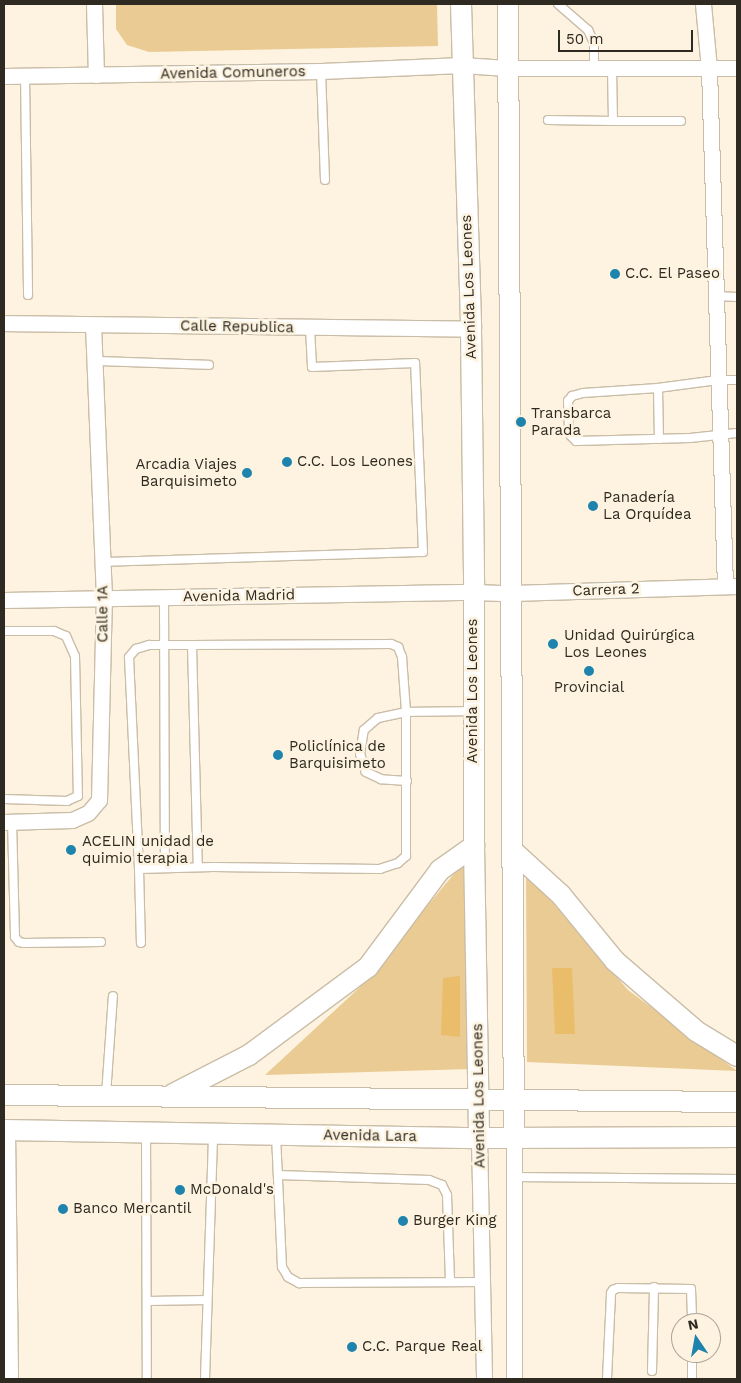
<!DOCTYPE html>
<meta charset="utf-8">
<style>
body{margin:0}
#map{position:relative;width:741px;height:1383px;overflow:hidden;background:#fdf3e0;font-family:"Work Sans",sans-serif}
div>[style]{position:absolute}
.green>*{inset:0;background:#eacb93}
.water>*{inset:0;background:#eabd6b}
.roads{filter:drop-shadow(1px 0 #cabda7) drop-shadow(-1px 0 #cabda7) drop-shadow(0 1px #cabda7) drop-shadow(0 -1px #cabda7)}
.lane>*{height:8px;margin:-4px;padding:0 4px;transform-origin:4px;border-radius:4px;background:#fff}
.street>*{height:15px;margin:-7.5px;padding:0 7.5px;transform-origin:7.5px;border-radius:7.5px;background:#fff}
.secondary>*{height:20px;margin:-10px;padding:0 10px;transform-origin:10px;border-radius:10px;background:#fff}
.dots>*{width:14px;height:14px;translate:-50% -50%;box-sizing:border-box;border:2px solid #fdf3e0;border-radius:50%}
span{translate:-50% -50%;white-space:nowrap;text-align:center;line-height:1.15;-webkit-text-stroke:5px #fdf3e0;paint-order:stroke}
.street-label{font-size:15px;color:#2f2a21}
.poi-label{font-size:15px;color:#2f2a21}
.left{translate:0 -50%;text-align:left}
.right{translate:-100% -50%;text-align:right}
.frame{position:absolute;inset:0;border:5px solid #2f2a21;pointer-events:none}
.north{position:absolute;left:671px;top:1313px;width:50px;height:50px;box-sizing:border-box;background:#fdf3e0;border:1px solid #aba394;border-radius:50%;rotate:348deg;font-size:14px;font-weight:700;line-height:20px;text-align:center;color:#2f2a21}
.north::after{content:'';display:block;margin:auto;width:18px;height:22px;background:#1e84ad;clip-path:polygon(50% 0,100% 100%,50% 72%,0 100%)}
.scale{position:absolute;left:558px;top:30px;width:135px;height:22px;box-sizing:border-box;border:2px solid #2f2a21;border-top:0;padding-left:6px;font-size:15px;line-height:18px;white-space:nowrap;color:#2f2a21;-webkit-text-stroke:4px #fdf3e0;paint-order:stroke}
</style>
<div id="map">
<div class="green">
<i style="clip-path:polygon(116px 4px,437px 4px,438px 46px,149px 52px,127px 45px,116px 29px)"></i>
<i style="clip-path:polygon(463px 863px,470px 1069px,265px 1075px,359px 988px)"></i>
<i style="clip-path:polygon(526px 872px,628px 990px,737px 1071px,527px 1062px)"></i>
</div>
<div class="water">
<i style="clip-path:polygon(552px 968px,572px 968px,575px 1034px,555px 1034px)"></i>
<i style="clip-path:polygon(460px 976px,460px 1037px,441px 1035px,443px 978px)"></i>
</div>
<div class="roads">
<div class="lane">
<i style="left:558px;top:4px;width:40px;rotate:41deg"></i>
<i style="left:588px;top:30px;width:14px;rotate:65deg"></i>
<i style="left:594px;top:43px;width:24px;rotate:90deg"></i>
<i style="left:321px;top:71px;width:109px;rotate:87.9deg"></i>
<i style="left:25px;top:75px;width:220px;rotate:89.2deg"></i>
<i style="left:548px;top:120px;width:65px;rotate:0.9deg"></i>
<i style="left:613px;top:121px;width:54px;rotate:-91.1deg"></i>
<i style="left:613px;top:121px;width:68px"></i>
<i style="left:716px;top:296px;width:21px;rotate:3deg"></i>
<i style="left:95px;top:361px;width:114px;rotate:2deg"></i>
<i style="left:737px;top:380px;width:19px;rotate:180deg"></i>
<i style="left:718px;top:380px;width:61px;rotate:172.4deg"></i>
<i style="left:658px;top:388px;width:75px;rotate:176.2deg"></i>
<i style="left:583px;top:393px;width:11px;rotate:165deg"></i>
<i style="left:572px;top:396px;width:6px;rotate:129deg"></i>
<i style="left:568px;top:401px;width:26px;rotate:88deg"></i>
<i style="left:569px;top:427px;width:9px;rotate:77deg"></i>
<i style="left:571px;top:436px;width:7px;rotate:45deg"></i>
<i style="left:576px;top:441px;width:114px;rotate:-1.5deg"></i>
<i style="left:690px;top:438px;width:47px;rotate:-6.1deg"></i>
<i style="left:658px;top:388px;width:51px;rotate:88.9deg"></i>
<i style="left:103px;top:562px;width:320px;rotate:-1.8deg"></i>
<i style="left:423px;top:552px;width:189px;rotate:-92.4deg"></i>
<i style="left:415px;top:363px;width:103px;rotate:177.8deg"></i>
<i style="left:312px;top:367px;width:40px;rotate:-92.9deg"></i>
<i style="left:164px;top:597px;width:271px;rotate:89.8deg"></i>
<i style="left:4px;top:631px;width:50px"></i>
<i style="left:54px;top:631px;width:13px;rotate:23deg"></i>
<i style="left:66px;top:636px;width:22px;rotate:66deg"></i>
<i style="left:75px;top:656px;width:140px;rotate:88.8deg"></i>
<i style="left:78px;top:796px;width:12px;rotate:156deg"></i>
<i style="left:67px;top:801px;width:63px;rotate:-178.2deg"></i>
<i style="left:192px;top:645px;width:199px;rotate:-0.3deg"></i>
<i style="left:391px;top:644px;width:8px;rotate:23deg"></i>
<i style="left:398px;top:647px;width:11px;rotate:68deg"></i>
<i style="left:402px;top:657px;width:55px;rotate:85.8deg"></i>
<i style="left:406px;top:712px;width:144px;rotate:90deg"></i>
<i style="left:406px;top:856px;width:11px;rotate:139deg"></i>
<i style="left:398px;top:863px;width:19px;rotate:162deg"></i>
<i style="left:380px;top:869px;width:167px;rotate:-179.3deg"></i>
<i style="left:213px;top:867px;width:74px;rotate:178.5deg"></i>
<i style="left:139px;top:869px;width:212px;rotate:-92.7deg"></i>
<i style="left:129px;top:657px;width:11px;rotate:-49deg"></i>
<i style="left:136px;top:649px;width:14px;rotate:-17deg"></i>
<i style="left:149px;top:645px;width:43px"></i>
<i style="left:192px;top:645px;width:222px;rotate:88.5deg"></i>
<i style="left:407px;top:781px;width:26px;rotate:-176deg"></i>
<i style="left:381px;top:779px;width:17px;rotate:-155deg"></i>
<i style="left:366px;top:772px;width:19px;rotate:-108deg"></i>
<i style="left:360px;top:754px;width:24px;rotate:-81deg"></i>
<i style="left:364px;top:730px;width:18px;rotate:-41deg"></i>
<i style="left:378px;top:718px;width:29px;rotate:-12deg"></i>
<i style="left:406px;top:712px;width:67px;rotate:-0.9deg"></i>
<i style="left:12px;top:821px;width:116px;rotate:88.5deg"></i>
<i style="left:15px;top:937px;width:6px;rotate:51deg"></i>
<i style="left:19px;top:942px;width:5px;rotate:11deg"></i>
<i style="left:24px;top:943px;width:77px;rotate:-0.7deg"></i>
<i style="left:139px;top:869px;width:74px;rotate:88.5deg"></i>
<i style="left:106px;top:1095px;width:99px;rotate:-86deg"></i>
<i style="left:146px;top:1134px;width:245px;rotate:89.8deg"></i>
<i style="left:276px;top:1135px;width:132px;rotate:87.4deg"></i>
<i style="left:282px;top:1267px;width:12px;rotate:59deg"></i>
<i style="left:288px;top:1277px;width:13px;rotate:29deg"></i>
<i style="left:299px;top:1283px;width:183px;rotate:-0.3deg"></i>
<i style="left:278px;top:1175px;width:151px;rotate:1.9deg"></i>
<i style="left:429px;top:1180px;width:14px;rotate:21deg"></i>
<i style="left:442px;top:1185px;width:11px;rotate:63deg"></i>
<i style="left:447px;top:1195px;width:87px;rotate:88deg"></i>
<i style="left:514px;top:1177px;width:223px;rotate:0.5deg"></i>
<i style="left:148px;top:1301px;width:59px;rotate:-1deg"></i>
<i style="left:652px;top:1371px;width:84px;rotate:-88.6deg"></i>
<i style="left:205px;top:1379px;width:245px;rotate:-88.1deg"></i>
<i style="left:607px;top:1379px;width:86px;rotate:-87.3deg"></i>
<i style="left:611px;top:1293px;width:4px;rotate:-56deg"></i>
<i style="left:613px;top:1290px;width:5px;rotate:-22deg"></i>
<i style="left:618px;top:1288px;width:73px;rotate:0.8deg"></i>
<i style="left:691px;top:1289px;width:34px;rotate:88deg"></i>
<i style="left:692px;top:1379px;width:26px;rotate:-90deg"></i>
</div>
<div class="street">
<i style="left:94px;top:4px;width:71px;rotate:88.4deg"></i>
<i style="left:703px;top:4px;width:65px;rotate:84.7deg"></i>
<i style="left:709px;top:69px;width:517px;rotate:88.23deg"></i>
<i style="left:4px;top:76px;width:317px;rotate:-0.9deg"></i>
<i style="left:321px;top:71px;width:141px;rotate:-2.4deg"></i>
<i style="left:462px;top:65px;width:45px;rotate:3.8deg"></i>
<i style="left:507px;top:68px;width:230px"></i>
<i style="left:4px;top:323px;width:467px;rotate:0.7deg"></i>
<i style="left:4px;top:600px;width:470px;rotate:-1deg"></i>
<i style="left:474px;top:592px;width:38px;rotate:2deg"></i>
<i style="left:512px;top:593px;width:225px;rotate:-1.8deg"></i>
<i style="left:4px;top:822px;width:68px;rotate:-1.7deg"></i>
<i style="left:72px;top:820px;width:17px;rotate:-24deg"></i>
<i style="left:88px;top:813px;width:17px;rotate:-50deg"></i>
<i style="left:99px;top:800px;width:202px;rotate:-88.6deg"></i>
<i style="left:104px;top:598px;width:273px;rotate:-92.3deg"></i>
<i style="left:7px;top:1130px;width:249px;rotate:89.3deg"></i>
<i style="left:479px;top:1138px;width:241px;rotate:88.8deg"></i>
<i style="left:514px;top:1138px;width:241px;rotate:90deg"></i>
</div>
<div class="secondary">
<i style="left:461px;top:4px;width:325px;rotate:88.2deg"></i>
<i style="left:471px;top:329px;width:263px;rotate:89.3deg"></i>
<i style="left:474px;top:592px;width:254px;rotate:90deg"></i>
<i style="left:474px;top:846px;width:292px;rotate:89deg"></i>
<i style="left:508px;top:4px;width:1134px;rotate:89.7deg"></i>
<i style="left:513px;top:851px;width:65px;rotate:42.5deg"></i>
<i style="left:561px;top:895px;width:85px;rotate:50.7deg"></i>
<i style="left:615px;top:961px;width:107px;rotate:40.8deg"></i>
<i style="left:696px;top:1031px;width:48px;rotate:31.4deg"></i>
<i style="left:173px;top:1094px;width:85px;rotate:-27.2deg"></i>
<i style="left:249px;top:1055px;width:148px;rotate:-36.5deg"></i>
<i style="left:368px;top:967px;width:121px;rotate:-53.4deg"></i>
<i style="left:440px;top:870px;width:42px;rotate:-35.2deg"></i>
<i style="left:4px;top:1095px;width:733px;rotate:0.55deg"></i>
<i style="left:4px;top:1130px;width:475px;rotate:1deg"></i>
<i style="left:479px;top:1138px;width:258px;rotate:-0.2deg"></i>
</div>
</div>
<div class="dots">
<i style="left:615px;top:274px;background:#1e84ad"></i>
<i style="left:521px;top:422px;background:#1e84ad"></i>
<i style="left:287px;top:462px;background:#1e84ad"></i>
<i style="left:247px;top:473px;background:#1e84ad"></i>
<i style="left:593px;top:506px;background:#1e84ad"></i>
<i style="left:553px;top:644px;background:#1e84ad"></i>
<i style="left:589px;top:671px;background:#1e84ad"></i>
<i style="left:278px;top:755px;background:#1e84ad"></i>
<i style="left:71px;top:850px;background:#1e84ad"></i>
<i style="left:180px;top:1190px;background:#1e84ad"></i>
<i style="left:63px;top:1209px;background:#1e84ad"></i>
<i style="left:403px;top:1221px;background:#1e84ad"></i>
<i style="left:352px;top:1347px;background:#1e84ad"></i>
</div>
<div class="street-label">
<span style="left:233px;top:73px;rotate:-1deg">Avenida Comuneros</span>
<span style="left:469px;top:287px;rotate:-92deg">Avenida Los Leones</span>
<span style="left:237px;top:327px;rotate:1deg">Calle Republica</span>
<span style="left:606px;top:590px;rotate:-2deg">Carrera 2</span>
<span style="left:239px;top:596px;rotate:-1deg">Avenida Madrid</span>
<span style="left:103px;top:614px;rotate:-90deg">Calle 1A</span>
<span style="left:473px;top:691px;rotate:-90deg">Avenida Los Leones</span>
<span style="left:479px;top:1096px;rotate:-91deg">Avenida Los Leones</span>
<span style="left:370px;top:1136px;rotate:1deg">Avenida Lara</span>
</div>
<div class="poi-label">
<span class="left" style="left:625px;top:274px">C.C. El Paseo</span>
<span class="left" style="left:531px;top:422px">Transbarca<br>Parada</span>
<span class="left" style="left:297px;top:462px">C.C. Los Leones</span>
<span class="right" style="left:237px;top:473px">Arcadia Viajes<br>Barquisimeto</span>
<span class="left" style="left:603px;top:506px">Panadería<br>La Orquídea</span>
<span class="left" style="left:564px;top:644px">Unidad Quirúrgica<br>Los Leones</span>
<span style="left:589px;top:688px">Provincial</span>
<span class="left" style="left:289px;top:755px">Policlínica de<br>Barquisimeto</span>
<span class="left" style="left:82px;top:850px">ACELIN unidad de<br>quimio terapia</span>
<span class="left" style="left:190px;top:1190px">McDonald's</span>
<span class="left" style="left:73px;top:1209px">Banco Mercantil</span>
<span class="left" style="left:413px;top:1221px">Burger King</span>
<span class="left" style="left:362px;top:1347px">C.C. Parque Real</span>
</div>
<div class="frame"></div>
<div class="north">N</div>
<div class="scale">50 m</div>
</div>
